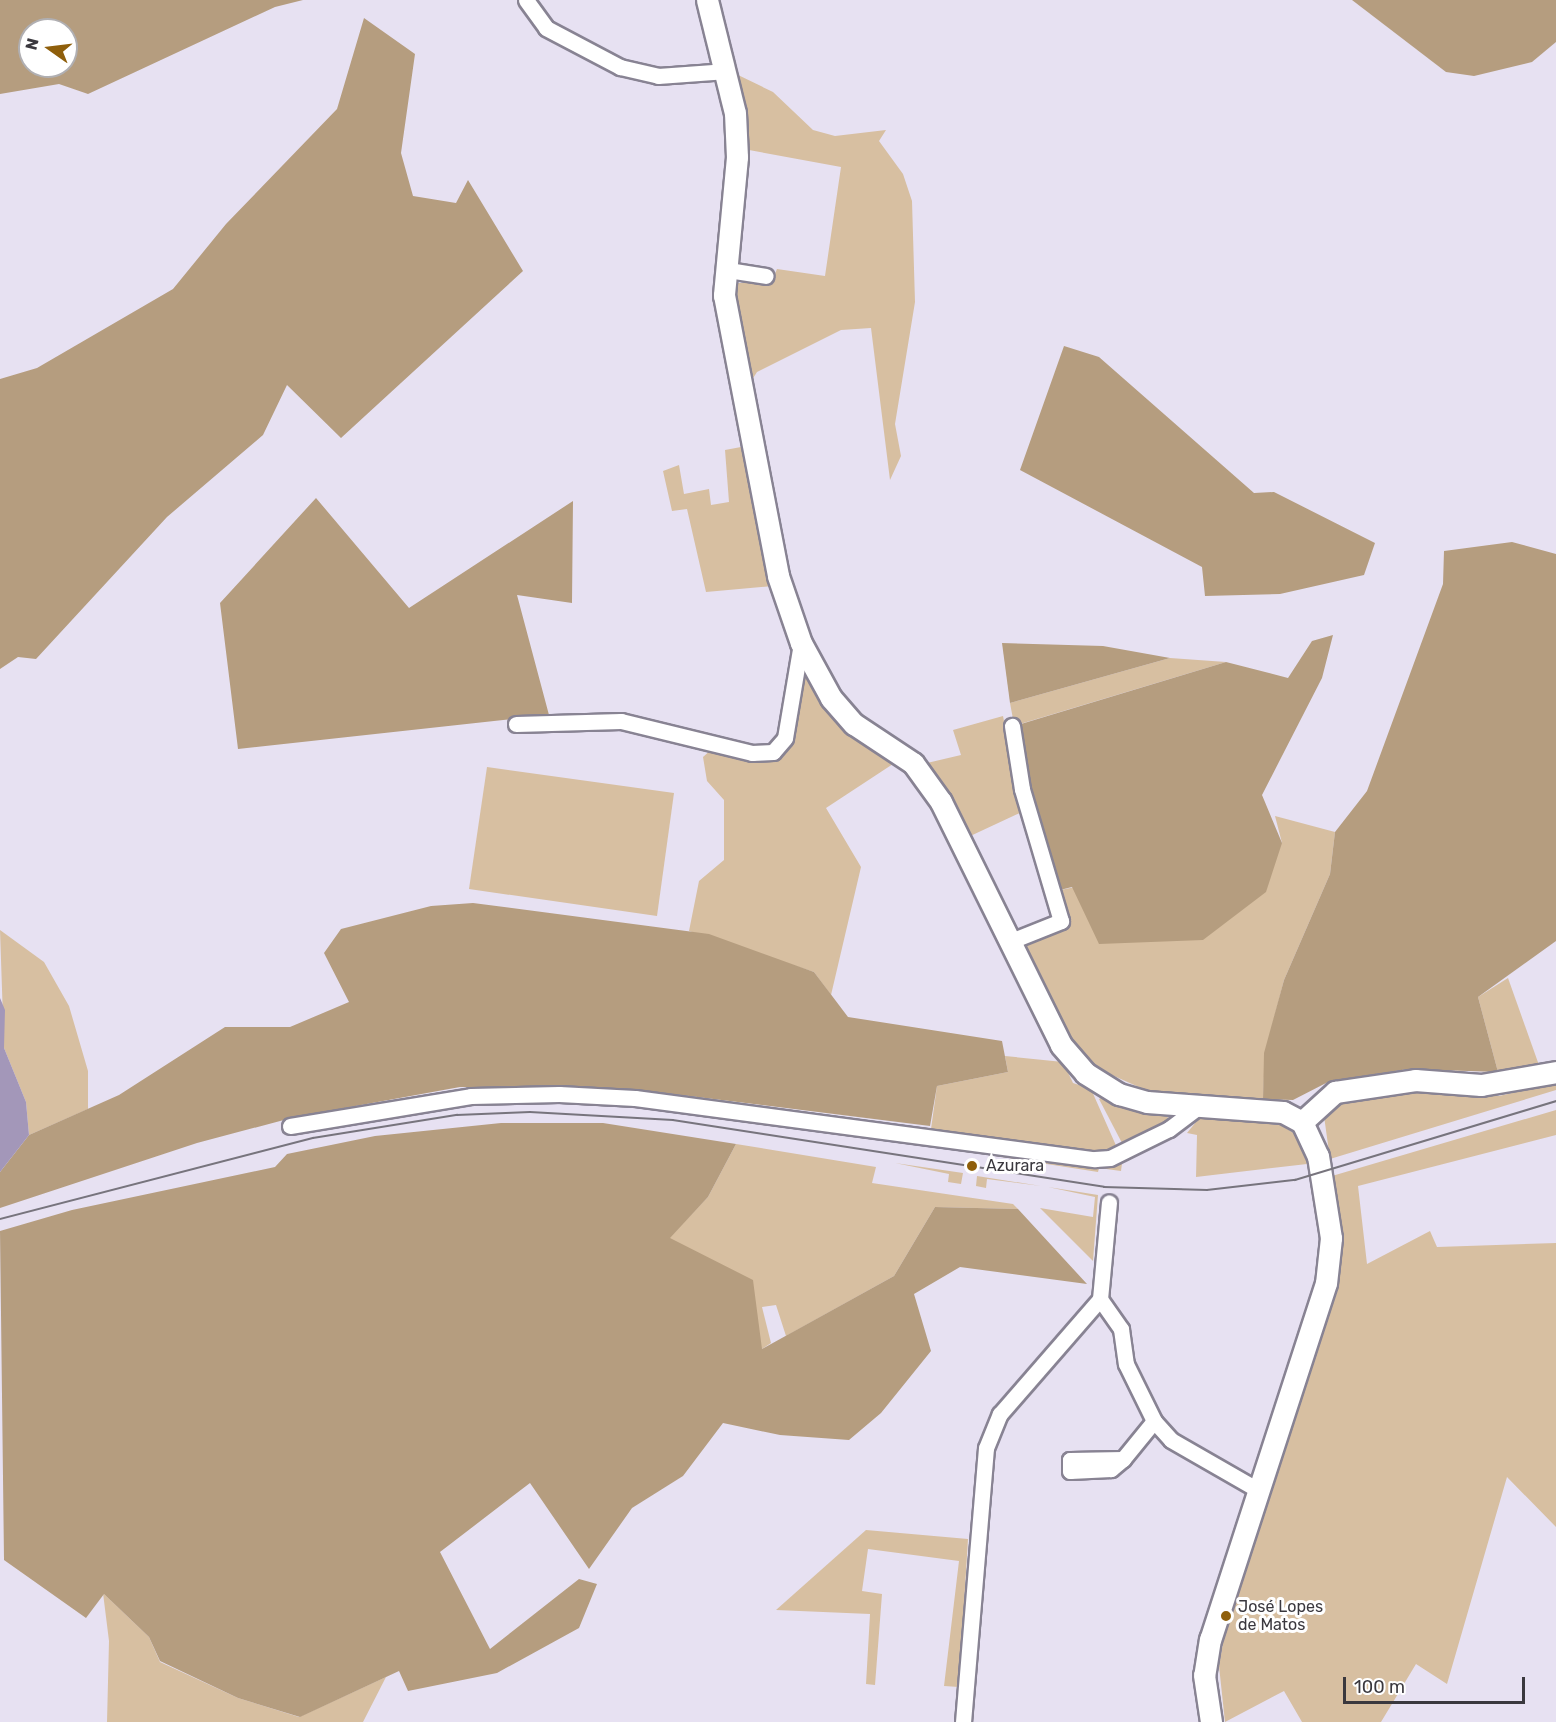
<!DOCTYPE html>
<meta charset="utf-8">
<style>
body{margin:0}
#map{position:relative;width:1556px;height:1722px;overflow:hidden;background:#e7e1f2;font-family:Rubik,sans-serif}
div>[style]{position:absolute}
.green>*{inset:0;background:#d7bfa1}
.forest>*{inset:0;background:#b59d7f}
.water>*{inset:0;background:#a397b9}
.roads{filter:drop-shadow(2px 0 #888393) drop-shadow(-2px 0 #888393) drop-shadow(0 2px #888393) drop-shadow(0 -2px #888393)}
.street>*{height:15px;margin:-7.5px;padding:0 7.5px;transform-origin:7.5px;border-radius:7.5px;background:#fff}
.secondary>*{height:21px;margin:-10.5px;padding:0 10.5px;transform-origin:10.5px;border-radius:10.5px;background:#fff}
.tram>*{height:1.5px;margin:-0.75px;padding:0 0.75px;transform-origin:0.75px;border-radius:0.75px;background:#77747d}
.dots>*{width:16px;height:16px;translate:-50% -50%;box-sizing:border-box;border:3px solid #fff;border-radius:50%}
span{translate:-50% -50%;white-space:nowrap;text-align:center;line-height:1.15;-webkit-text-stroke:6px #fff;paint-order:stroke}
.poi-label{font-size:16px;color:#3a383e}
.left{translate:0 -50%;text-align:left}
.north{position:absolute;left:18px;top:18px;width:60px;height:60px;box-sizing:border-box;background:#fff;border:2px solid #b0afb2;border-radius:50%;rotate:284deg;font-size:16px;font-weight:700;line-height:24px;text-align:center;color:#3a383e}
.north::after{content:'';display:block;margin:auto;width:21px;height:27px;background:#8f5f0b;clip-path:polygon(50% 0,100% 100%,50% 72%,0 100%)}
.scale{position:absolute;left:1343px;top:1677px;width:182px;height:27px;box-sizing:border-box;border:3px solid #3a383e;border-top:0;padding-left:8px;font-size:18px;line-height:21px;white-space:nowrap;color:#3a383e;-webkit-text-stroke:4px #fff;paint-order:stroke}
</style>
<div id="map">
<div class="green">
<i style="clip-path:polygon(736px 74px,773px 92px,813px 130px,835px 136px,886px 130px,879px 141px,903px 174px,912px 201px,915px 302px,895px 424px,901px 456px,890px 480px,871px 328px,841px 330px,757px 372px,748px 386px,733px 283px,771px 283px,777px 269px,825px 276px,841px 167px,749px 150px)"></i>
<i style="clip-path:polygon(741px 447px,773px 586px,706px 592px,687px 509px,672px 511px,663px 471px,679px 465px,684px 494px,709px 489px,711px 505px,729px 502px,725px 450px)"></i>
<i style="clip-path:polygon(1170px 658px,1226px 662px,1020px 724px,1013px 719px,1010px 703px)"></i>
<i style="clip-path:polygon(803px 671px,896px 762px,826px 808px,861px 867px,831px 995px,814px 972px,689px 931px,699px 881px,724px 860px,724px 800px,707px 781px,703px 757px,712px 749px,766px 761px,782px 755px,790px 742px)"></i>
<i style="clip-path:polygon(1003px 716px,1022px 812px,966px 838px,927px 763px,961px 755px,953px 730px)"></i>
<i style="clip-path:polygon(487px 767px,674px 793px,657px 916px,469px 889px)"></i>
<i style="clip-path:polygon(1275px 816px,1335px 832px,1330px 874px,1284px 980px,1265px 1053px,1263px 1099px,1150px 1092px,1096px 1068px,1066px 1036px,1021px 943px,1066px 924px,1056px 891px,1282px 843px)"></i>
<i style="clip-path:polygon(0 930px,44px 962px,69px 1006px,88px 1071px,88px 1109px,29px 1135px,26px 1102px,4px 1048px)"></i>
<i style="clip-path:polygon(1508px 978px,1540px 1068px,1498px 1072px,1478px 997px)"></i>
<i style="clip-path:polygon(1005px 1056px,1063px 1062px,1073px 1083px,1091px 1089px,1118px 1150px,1093px 1155px,931px 1129px,937px 1086px,1008px 1072px)"></i>
<i style="clip-path:polygon(1556px 1083px,1556px 1090px,1330px 1159px,1324px 1116px,1338px 1103px,1420px 1091px,1499px 1096px)"></i>
<i style="clip-path:polygon(1103px 1097px,1166px 1115px,1169px 1119px,1122px 1143px,1099px 1099px)"></i>
<i style="clip-path:polygon(1556px 1110px,1556px 1135px,1358px 1186px,1367px 1264px,1430px 1231px,1437px 1247px,1556px 1243px,1556px 1527px,1507px 1477px,1447px 1684px,1416px 1664px,1381px 1722px,1302px 1722px,1284px 1691px,1225px 1722px,1219px 1666px,1224px 1637px,1333px 1300px,1339px 1222px,1332px 1176px)"></i>
<i style="clip-path:polygon(1200px 1117px,1281px 1125px,1300px 1137px,1307px 1164px,1196px 1177px,1197px 1135px,1187px 1133px)"></i>
<i style="clip-path:polygon(900px 1135px,1123px 1156px,1121px 1171px,1099px 1168px,1098px 1172px,982px 1154px,983px 1149px,966px 1146px,965px 1151px,898px 1141px)"></i>
<i style="clip-path:polygon(736px 1144px,876px 1167px,872px 1183px,1013px 1204px,1018px 1209px,935px 1207px,894px 1276px,786px 1336px,776px 1305px,762px 1307px,771px 1343px,762px 1349px,669px 1238px,708px 1197px)"></i>
<i style="clip-path:polygon(895px 1163px,963px 1173px,961px 1184px,948px 1182px,949px 1174px)"></i>
<i style="clip-path:polygon(977px 1176px,1041px 1186px,987px 1179px,986px 1188px,976px 1186px)"></i>
<i style="clip-path:polygon(1048px 1187px,1098px 1195px,1093px 1261px,1040px 1208px,1093px 1217px,1095px 1197px)"></i>
<i style="clip-path:polygon(866px 1530px,968px 1539px,959px 1687px,944px 1686px,959px 1561px,868px 1549px,862px 1591px,882px 1594px,875px 1685px,866px 1684px,870px 1614px,776px 1610px)"></i>
<i style="clip-path:polygon(103px 1593px,149px 1637px,160px 1662px,238px 1698px,299px 1717px,386px 1677px,363px 1722px,107px 1722px,109px 1641px)"></i>
</div>
<div class="forest">
<i style="clip-path:polygon(evenodd,0 0,303px 0,275px 7px,88px 94px,59px 84px,0 94px,0 0,30px 30px,66px 30px,66px 66px,30px 66px,30px 30px)"></i>
<i style="clip-path:polygon(1352px 0,1556px 0,1556px 42px,1532px 62px,1474px 76px,1446px 72px)"></i>
<i style="clip-path:polygon(364px 18px,415px 54px,401px 153px,413px 196px,456px 203px,468px 180px,523px 271px,341px 438px,287px 385px,263px 435px,167px 517px,36px 659px,18px 657px,0 669px,0 379px,37px 368px,173px 289px,226px 224px,337px 109px)"></i>
<i style="clip-path:polygon(1064px 346px,1099px 357px,1254px 493px,1274px 492px,1375px 543px,1364px 575px,1280px 594px,1205px 596px,1202px 567px,1020px 470px)"></i>
<i style="clip-path:polygon(316px 498px,409px 608px,573px 501px,572px 603px,517px 595px,549px 715px,238px 749px,220px 603px)"></i>
<i style="clip-path:polygon(1512px 542px,1556px 554px,1556px 941px,1478px 997px,1498px 1072px,1408px 1069px,1330px 1081px,1293px 1100px,1263px 1099px,1264px 1053px,1284px 980px,1330px 874px,1335px 832px,1367px 791px,1443px 584px,1444px 551px)"></i>
<i style="clip-path:polygon(1333px 635px,1322px 678px,1262px 795px,1282px 843px,1266px 892px,1203px 940px,1099px 944px,1072px 887px,1056px 891px,1025px 789px,1016px 732px,1021px 724px,1226px 662px,1288px 678px,1312px 641px)"></i>
<i style="clip-path:polygon(1002px 643px,1103px 646px,1170px 658px,1010px 703px)"></i>
<i style="clip-path:polygon(473px 903px,709px 934px,814px 972px,848px 1017px,1002px 1041px,1008px 1072px,937px 1086px,930px 1126px,633px 1089px,460px 1087px,295px 1117px,197px 1143px,0 1208px,0 1172px,29px 1135px,119px 1095px,225px 1027px,290px 1027px,349px 1002px,324px 953px,341px 929px,431px 906px)"></i>
<i style="clip-path:polygon(501px 1123px,603px 1123px,736px 1144px,708px 1197px,670px 1238px,753px 1280px,762px 1349px,894px 1276px,935px 1207px,1018px 1209px,1087px 1284px,960px 1267px,914px 1294px,931px 1351px,881px 1413px,849px 1440px,780px 1435px,723px 1423px,683px 1476px,632px 1508px,589px 1569px,530px 1483px,440px 1552px,490px 1649px,579px 1579px,597px 1584px,579px 1628px,497px 1673px,408px 1691px,399px 1671px,300px 1717px,238px 1698px,160px 1661px,149px 1637px,104px 1594px,86px 1618px,4px 1560px,0 1231px,72px 1210px,275px 1167px,287px 1154px,375px 1136px)"></i>
</div>
<div class="water">
<i style="clip-path:polygon(0 998px,5px 1010px,4px 1048px,26px 1102px,29px 1135px,0 1172px)"></i>
</div>
<div class="roads">
<div class="street">
<i style="left:526px;top:0;width:34px;rotate:54deg"></i>
<i style="left:546px;top:28px;width:84px;rotate:27.8deg"></i>
<i style="left:620px;top:67px;width:39px;rotate:13deg"></i>
<i style="left:658px;top:76px;width:69px;rotate:-4.1deg"></i>
<i style="left:728px;top:270px;width:38px;rotate:9deg"></i>
<i style="left:516px;top:724px;width:105px;rotate:-1.6deg"></i>
<i style="left:621px;top:721px;width:135px;rotate:13.7deg"></i>
<i style="left:752px;top:753px;width:21px;rotate:-3deg"></i>
<i style="left:773px;top:752px;width:18px;rotate:-49deg"></i>
<i style="left:785px;top:738px;width:96px;rotate:-80.4deg"></i>
<i style="left:1011px;top:941px;width:54px;rotate:-21.8deg"></i>
<i style="left:1061px;top:921px;width:138px;rotate:-106.5deg"></i>
<i style="left:1022px;top:789px;width:64px;rotate:-99deg"></i>
<i style="left:290px;top:1126px;width:183px;rotate:-9.4deg"></i>
<i style="left:471px;top:1096px;width:88px;rotate:-1.3deg"></i>
<i style="left:559px;top:1094px;width:76px;rotate:3deg"></i>
<i style="left:635px;top:1098px;width:464px;rotate:7.6deg"></i>
<i style="left:1095px;top:1159px;width:15px;rotate:-4deg"></i>
<i style="left:1110px;top:1158px;width:66px;rotate:-26.2deg"></i>
<i style="left:1169px;top:1129px;width:39px;rotate:-37deg"></i>
<i style="left:1100px;top:1299px;width:37px;rotate:55deg"></i>
<i style="left:1121px;top:1329px;width:35px;rotate:82deg"></i>
<i style="left:1126px;top:1364px;width:64px;rotate:63.8deg"></i>
<i style="left:1154px;top:1421px;width:25px;rotate:48deg"></i>
<i style="left:1171px;top:1440px;width:100px;rotate:29.9deg"></i>
<i style="left:1123px;top:1459px;width:16px;rotate:140deg"></i>
<i style="left:1111px;top:1469px;width:41px;rotate:177.2deg"></i>
<i style="left:1070px;top:1471px;width:11px;rotate:-90deg"></i>
<i style="left:1070px;top:1460px;width:53px;rotate:-1.1deg"></i>
<i style="left:1123px;top:1459px;width:49px;rotate:-50.8deg"></i>
<i style="left:963px;top:1722px;width:275px;rotate:-85.2deg"></i>
<i style="left:986px;top:1448px;width:37px;rotate:-68deg"></i>
<i style="left:1000px;top:1414px;width:152px;rotate:-49deg"></i>
<i style="left:1100px;top:1299px;width:97px;rotate:-84.7deg"></i>
</div>
<div class="secondary">
<i style="left:707px;top:0;width:116px;rotate:76.1deg"></i>
<i style="left:735px;top:113px;width:44px;rotate:87.4deg"></i>
<i style="left:737px;top:157px;width:139px;rotate:95.4deg"></i>
<i style="left:724px;top:295px;width:286px;rotate:79.1deg"></i>
<i style="left:778px;top:576px;width:71px;rotate:71.1deg"></i>
<i style="left:801px;top:643px;width:63px;rotate:61.4deg"></i>
<i style="left:831px;top:698px;width:35px;rotate:49deg"></i>
<i style="left:854px;top:724px;width:71px;rotate:33.5deg"></i>
<i style="left:913px;top:763px;width:48px;rotate:54.3deg"></i>
<i style="left:941px;top:802px;width:271px;rotate:63.7deg"></i>
<i style="left:1061px;top:1045px;width:37px;rotate:49deg"></i>
<i style="left:1085px;top:1073px;width:40px;rotate:32deg"></i>
<i style="left:1119px;top:1094px;width:29px;rotate:16deg"></i>
<i style="left:1147px;top:1102px;width:136px;rotate:4.2deg"></i>
<i style="left:1283px;top:1112px;width:21px;rotate:28deg"></i>
<i style="left:1302px;top:1122px;width:38px;rotate:65deg"></i>
<i style="left:1318px;top:1156px;width:83px;rotate:81deg"></i>
<i style="left:1331px;top:1238px;width:45px;rotate:96.3deg"></i>
<i style="left:1326px;top:1283px;width:374px;rotate:108deg"></i>
<i style="left:1210px;top:1639px;width:36px;rotate:99deg"></i>
<i style="left:1204px;top:1675px;width:48px;rotate:81.5deg"></i>
<i style="left:1302px;top:1122px;width:45px;rotate:-42.3deg"></i>
<i style="left:1335px;top:1092px;width:81px;rotate:-8.5deg"></i>
<i style="left:1415px;top:1080px;width:66px;rotate:4.3deg"></i>
<i style="left:1481px;top:1085px;width:76px;rotate:-9.8deg"></i>
</div>
</div>
<div class="tram">
<i style="left:0;top:1219px;width:323px;rotate:-14.5deg"></i>
<i style="left:313px;top:1138px;width:146px;rotate:-9.1deg"></i>
<i style="left:457px;top:1115px;width:73px;rotate:-2.4deg"></i>
<i style="left:530px;top:1112px;width:143px;rotate:3.2deg"></i>
<i style="left:673px;top:1120px;width:436px;rotate:8.8deg"></i>
<i style="left:1104px;top:1187px;width:103px;rotate:1.7deg"></i>
<i style="left:1207px;top:1190px;width:89px;rotate:-6.5deg"></i>
<i style="left:1295px;top:1180px;width:273px;rotate:-16.8deg"></i>
</div>
<div class="dots">
<i style="left:972px;top:1166px;background:#8f5f0b"></i>
<i style="left:1226px;top:1616px;background:#8f5f0b"></i>
</div>
<div class="poi-label">
<span class="left" style="left:986px;top:1166px">Azurara</span>
<span class="left" style="left:1238px;top:1616px">José Lopes<br>de Matos</span>
</div>
<div class="north">N</div>
<div class="scale">100 m</div>
</div>
